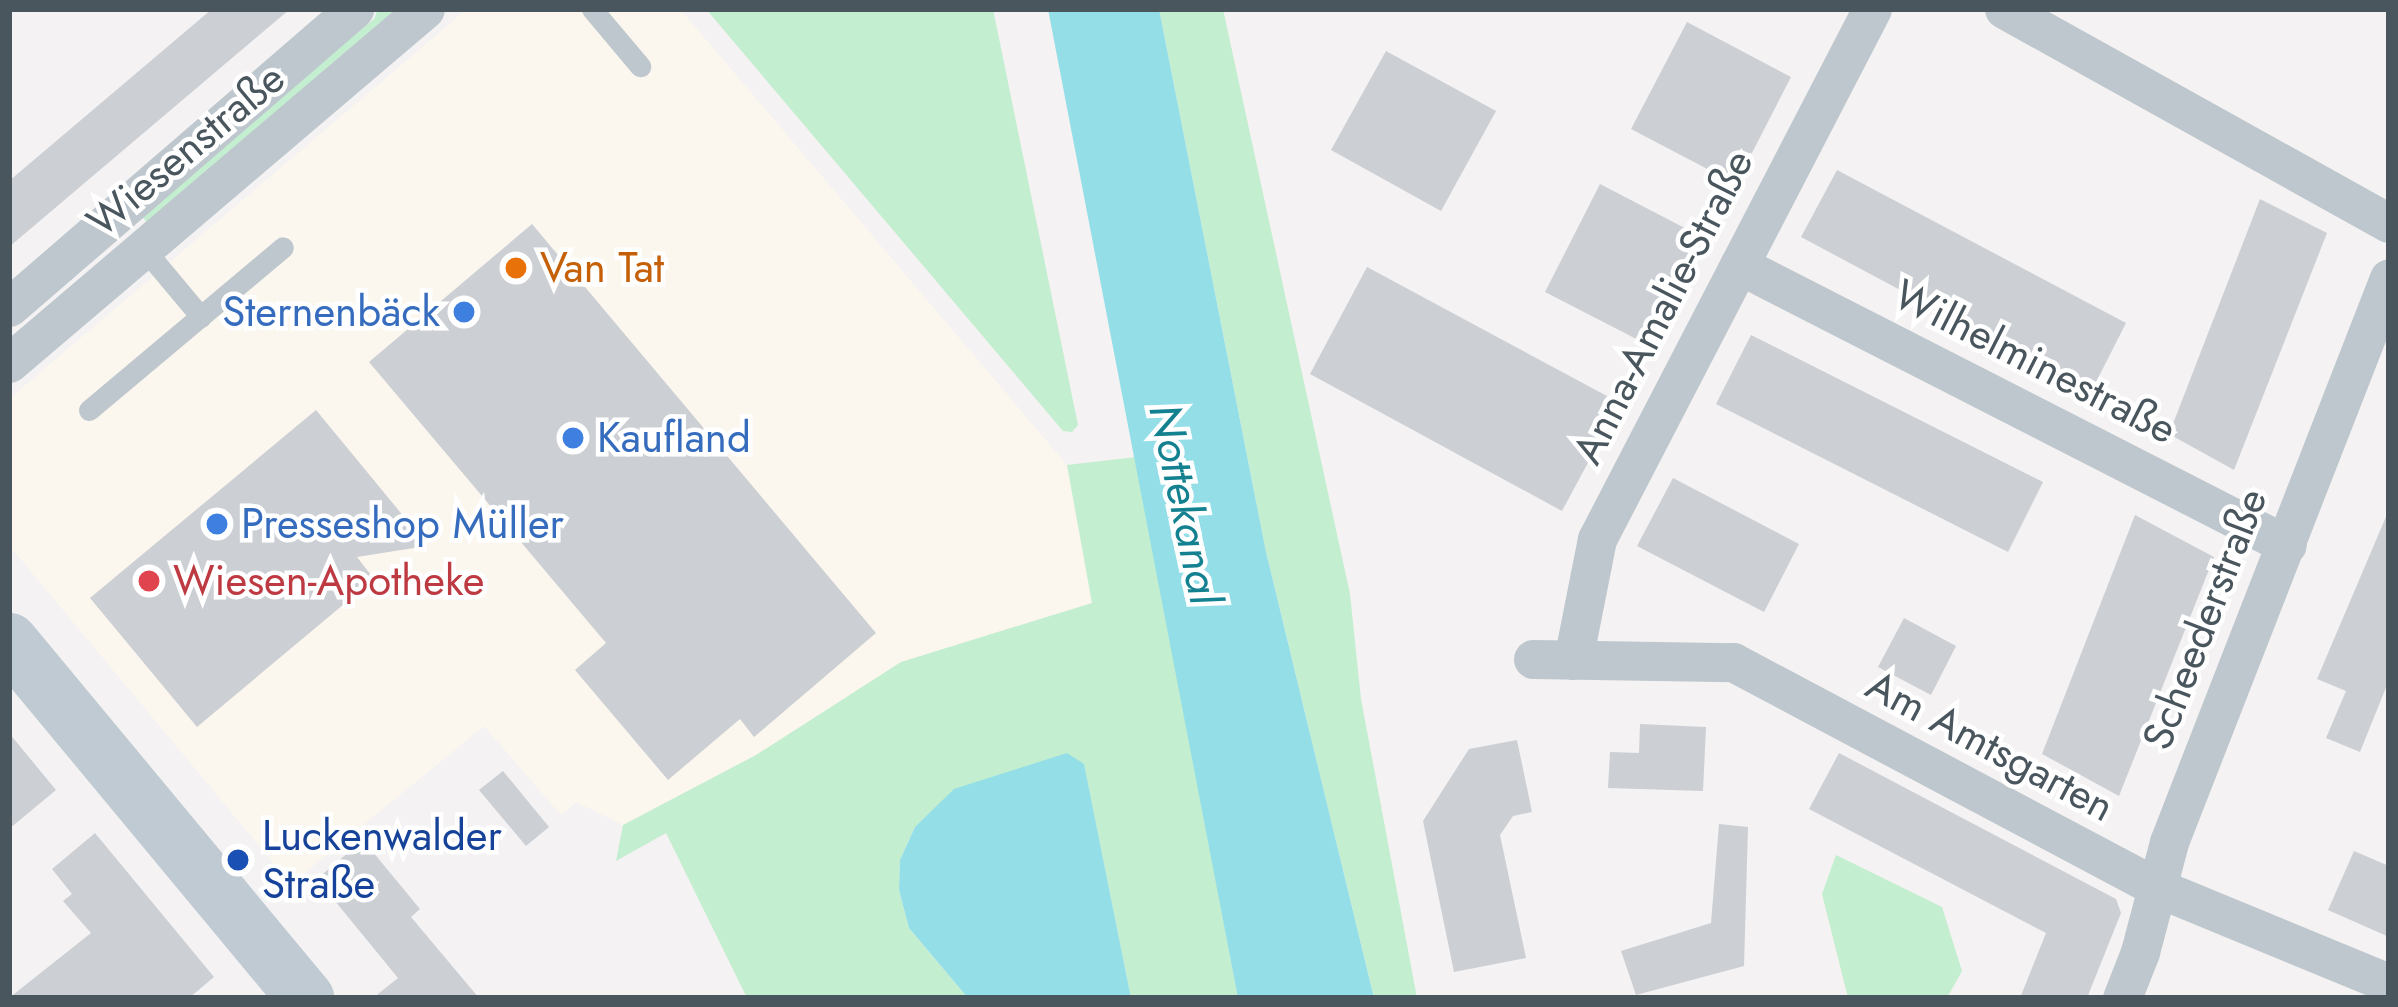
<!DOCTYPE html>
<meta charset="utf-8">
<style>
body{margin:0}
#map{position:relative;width:2398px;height:1007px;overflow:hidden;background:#f4f2f2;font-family:Jost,sans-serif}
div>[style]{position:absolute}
.commercial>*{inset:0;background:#fcf7ee}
.green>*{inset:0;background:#c4eed0}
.water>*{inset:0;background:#94dee8}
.building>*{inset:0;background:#cccfd4}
.service>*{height:21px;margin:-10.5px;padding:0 10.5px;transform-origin:10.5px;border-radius:10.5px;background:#bec7cd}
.minor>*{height:39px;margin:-19.5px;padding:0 19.5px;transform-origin:19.5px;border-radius:19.5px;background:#bec7cd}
.secondary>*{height:57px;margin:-28.5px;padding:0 28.5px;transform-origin:28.5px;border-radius:28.5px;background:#bfcad2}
.dots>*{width:33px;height:33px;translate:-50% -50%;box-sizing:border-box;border:6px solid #fff;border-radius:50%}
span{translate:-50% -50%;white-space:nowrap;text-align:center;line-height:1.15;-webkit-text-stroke:9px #fff;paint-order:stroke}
.street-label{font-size:42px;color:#4a565e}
.food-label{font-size:42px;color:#c56008}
.left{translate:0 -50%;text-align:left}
.shop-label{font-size:42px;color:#366cbe}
.right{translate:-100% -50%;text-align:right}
.health-label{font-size:42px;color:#be3a42}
.transit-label{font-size:42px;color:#164399}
.water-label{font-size:45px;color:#148190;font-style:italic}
.frame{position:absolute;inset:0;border:12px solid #4a565e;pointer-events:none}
</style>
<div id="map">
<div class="commercial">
<i style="clip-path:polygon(467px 9px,680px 9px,1067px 465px,1092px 603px,901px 662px,756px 755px,623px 825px,576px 802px,561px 815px,484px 726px,291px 884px,9px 545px,9px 399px)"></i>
</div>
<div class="green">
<i style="clip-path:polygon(378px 9px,411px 9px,150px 226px,138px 212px,374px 19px)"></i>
<i style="clip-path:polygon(706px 9px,993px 9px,1078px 425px,1072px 432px,1063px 431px)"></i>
<i style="clip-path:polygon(1159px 9px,1223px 9px,1350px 594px,1361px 699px,1417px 998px,1374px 998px,1266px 552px)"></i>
<i style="clip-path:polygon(1136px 457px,1238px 998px,1131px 998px,1084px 765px,915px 827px,900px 860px,899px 890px,909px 928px,968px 998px,747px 998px,666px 833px,616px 861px,623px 825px,756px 755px,901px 662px,1092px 603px,1067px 465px)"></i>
<i style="clip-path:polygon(1836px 855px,1942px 907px,1962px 971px,1947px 998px,1848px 998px,1822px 894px)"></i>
</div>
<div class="water">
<i style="clip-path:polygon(1048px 9px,1159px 9px,1266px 552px,1374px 998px,1238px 998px)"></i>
<i style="clip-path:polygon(1067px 753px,1084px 764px,1131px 998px,968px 998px,909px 928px,899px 890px,900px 860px,915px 827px,954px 789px)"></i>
</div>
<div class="building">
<i style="clip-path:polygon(212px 9px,290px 9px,9px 247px,9px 181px)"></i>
<i style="clip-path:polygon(1687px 22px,1791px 77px,1736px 184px,1631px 129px)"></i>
<i style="clip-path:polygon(1386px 51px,1496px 111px,1441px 211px,1331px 150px)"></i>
<i style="clip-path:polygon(1837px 170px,2126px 323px,2091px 392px,1801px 237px)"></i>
<i style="clip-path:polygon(1600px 184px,1704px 238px,1648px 345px,1545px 292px)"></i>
<i style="clip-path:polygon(2260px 199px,2327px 233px,2234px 470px,2169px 434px)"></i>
<i style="clip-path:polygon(532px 224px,876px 633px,754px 737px,740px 719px,668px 780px,575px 670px,606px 643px,369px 362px)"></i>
<i style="clip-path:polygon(1367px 267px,1620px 403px,1562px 511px,1310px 374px)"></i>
<i style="clip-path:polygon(1751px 335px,2043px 482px,2008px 552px,1716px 404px)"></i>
<i style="clip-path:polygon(316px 410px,405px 518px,420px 547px,357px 557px,374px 579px,197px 727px,90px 598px)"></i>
<i style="clip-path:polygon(1673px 478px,1799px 544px,1764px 612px,1637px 546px)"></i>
<i style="clip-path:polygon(2388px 512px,2389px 680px,2360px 752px,2326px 738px,2346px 691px,2317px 679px)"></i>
<i style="clip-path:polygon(2135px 515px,2214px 557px,2119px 796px,2042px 754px)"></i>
<i style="clip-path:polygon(1904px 618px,1956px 646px,1931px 695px,1878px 667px)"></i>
<i style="clip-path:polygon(1640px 724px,1706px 727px,1703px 791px,1608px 788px,1610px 752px,1639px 753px)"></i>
<i style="clip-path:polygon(9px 733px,56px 790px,9px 829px)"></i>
<i style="clip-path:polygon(1517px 740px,1532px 812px,1513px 816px,1500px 835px,1526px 958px,1454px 972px,1423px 821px,1469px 749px)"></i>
<i style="clip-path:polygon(1839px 753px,2116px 899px,2121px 913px,2087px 998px,2020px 998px,2046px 933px,1809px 809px)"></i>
<i style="clip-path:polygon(503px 771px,549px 827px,526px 846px,479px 790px)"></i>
<i style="clip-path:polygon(1719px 824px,1748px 827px,1744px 966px,1636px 995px,1621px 951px,1711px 923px)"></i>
<i style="clip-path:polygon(95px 833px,214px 977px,189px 998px,9px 998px,91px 933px,63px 901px,72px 894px,52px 869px)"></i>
<i style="clip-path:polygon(363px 840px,420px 909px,411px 917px,479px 998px,373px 998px,398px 978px,317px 879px)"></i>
<i style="clip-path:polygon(2354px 851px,2389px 866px,2389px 937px,2328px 910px)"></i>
</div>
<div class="service">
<i style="left:592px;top:9px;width:75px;rotate:49.9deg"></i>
<i style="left:140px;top:244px;width:95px;rotate:50.1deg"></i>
<i style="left:89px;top:410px;width:253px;rotate:-40deg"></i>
</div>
<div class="minor">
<i style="left:2004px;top:9px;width:440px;rotate:29.1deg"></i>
<i style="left:1739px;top:265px;width:615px;rotate:27.06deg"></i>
<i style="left:9px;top:307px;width:456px;rotate:-40.8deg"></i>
<i style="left:9px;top:363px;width:546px;rotate:-40.4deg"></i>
<i style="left:1533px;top:659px;width:200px;rotate:0.9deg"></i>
<i style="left:1733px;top:662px;width:481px;rotate:28deg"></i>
<i style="left:2158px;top:888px;width:250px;rotate:22.4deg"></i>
<i style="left:1573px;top:660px;width:123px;rotate:-78.8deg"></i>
<i style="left:1597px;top:539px;width:597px;rotate:-62.58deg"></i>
<i style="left:2122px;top:998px;width:49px;rotate:-68.6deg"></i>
<i style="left:2140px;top:952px;width:114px;rotate:-75.2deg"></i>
<i style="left:2169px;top:842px;width:605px;rotate:-68.69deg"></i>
</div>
<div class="secondary">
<i style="left:9px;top:641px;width:464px;rotate:50.3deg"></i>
</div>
<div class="dots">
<i style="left:516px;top:268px;background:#e8710a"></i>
<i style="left:464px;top:312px;background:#3f7fe0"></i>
<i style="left:573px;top:438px;background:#3f7fe0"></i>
<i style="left:217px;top:524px;background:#3f7fe0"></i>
<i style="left:149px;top:581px;background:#e0444e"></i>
<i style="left:238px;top:860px;background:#1a4fb4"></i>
</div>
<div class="street-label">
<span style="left:186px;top:150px;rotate:-40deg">Wiesenstraße</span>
<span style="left:1663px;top:307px;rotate:-63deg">Anna-Amalie-Straße</span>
<span style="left:2035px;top:362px;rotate:27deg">Wilhelminestraße</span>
<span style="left:2205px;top:619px;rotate:-69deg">Scheederstraße</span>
<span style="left:1990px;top:746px;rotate:28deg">Am Amtsgarten</span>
</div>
<div class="food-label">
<span class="left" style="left:540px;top:268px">Van Tat</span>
</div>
<div class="shop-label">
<span class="right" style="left:440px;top:312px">Sternenbäck</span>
<span class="left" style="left:597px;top:438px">Kaufland</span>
<span class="left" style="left:241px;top:524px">Presseshop Müller</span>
</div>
<div class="health-label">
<span class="left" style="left:173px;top:581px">Wiesen-Apotheke</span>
</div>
<div class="transit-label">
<span class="left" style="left:262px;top:860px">Luckenwalder<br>Straße</span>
</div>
<div class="water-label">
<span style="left:1185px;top:504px;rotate:78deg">Nottekanal</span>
</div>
<div class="frame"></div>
</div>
